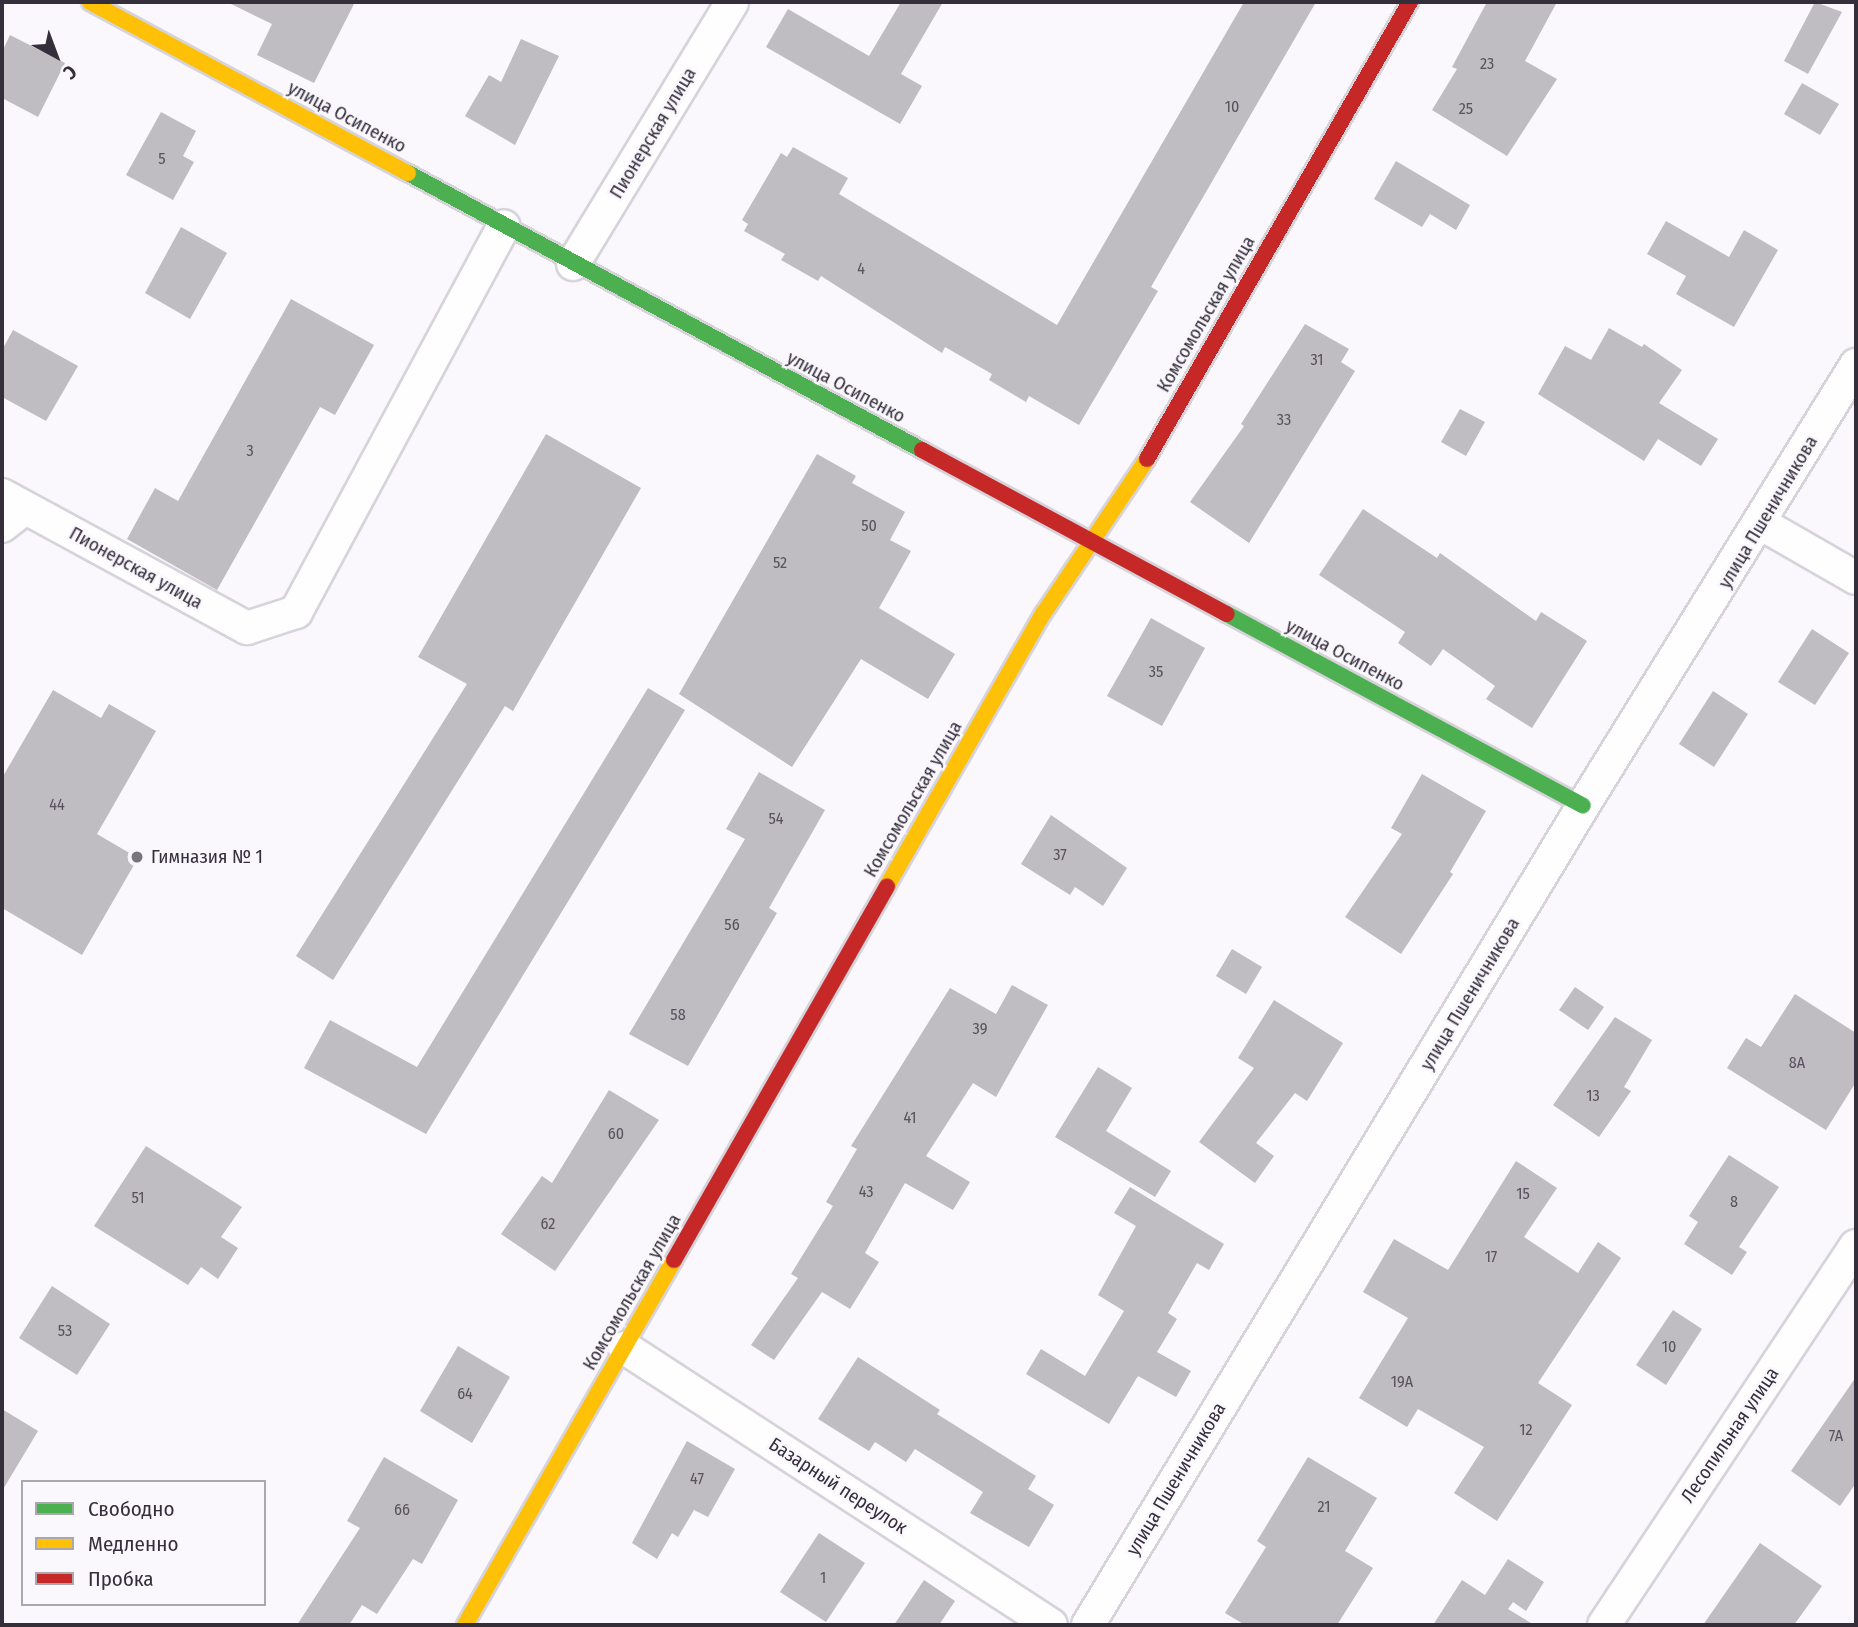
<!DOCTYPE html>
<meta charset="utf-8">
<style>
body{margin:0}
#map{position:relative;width:1858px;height:1627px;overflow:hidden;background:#faf8fc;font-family:"Fira Sans Condensed",sans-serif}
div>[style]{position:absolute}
.building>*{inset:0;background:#bfbcc2}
.roads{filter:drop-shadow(2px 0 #d6d3db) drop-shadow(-2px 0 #d6d3db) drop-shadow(0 2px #d6d3db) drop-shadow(0 -2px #d6d3db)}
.street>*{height:32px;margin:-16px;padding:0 16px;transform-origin:16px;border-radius:16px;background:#fefeff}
.fast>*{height:16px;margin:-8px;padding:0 8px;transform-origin:8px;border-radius:8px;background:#4caf50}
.slow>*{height:16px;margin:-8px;padding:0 8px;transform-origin:8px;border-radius:8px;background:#ffc107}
.jam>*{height:16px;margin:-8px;padding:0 8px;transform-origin:8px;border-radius:8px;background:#c62828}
.dots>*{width:19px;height:19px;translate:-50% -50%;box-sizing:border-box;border:4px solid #faf7fd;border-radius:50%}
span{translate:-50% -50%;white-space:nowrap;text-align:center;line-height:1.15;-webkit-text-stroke:5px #faf7fd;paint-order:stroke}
.number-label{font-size:16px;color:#57525d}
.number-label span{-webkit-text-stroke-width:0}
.street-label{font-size:19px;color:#342f3b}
.poi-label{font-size:19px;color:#342f3b}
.left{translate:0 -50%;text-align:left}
.frame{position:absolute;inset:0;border:4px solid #342f3b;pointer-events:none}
.legend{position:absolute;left:21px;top:1480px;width:245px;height:126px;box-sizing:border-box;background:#faf7fd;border:2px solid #aba7af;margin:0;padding:9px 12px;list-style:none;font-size:21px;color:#342f3b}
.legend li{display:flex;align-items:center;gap:14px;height:35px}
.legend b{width:35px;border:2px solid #aba7af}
.north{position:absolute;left:21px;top:21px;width:70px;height:70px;-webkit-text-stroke:5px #faf7fd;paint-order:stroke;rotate:139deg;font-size:19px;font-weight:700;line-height:28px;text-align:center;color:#342f3b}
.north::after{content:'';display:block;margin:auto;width:24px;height:32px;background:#342f3b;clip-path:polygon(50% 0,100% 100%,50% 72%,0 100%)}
</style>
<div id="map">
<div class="building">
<i style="clip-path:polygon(227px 2px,355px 2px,314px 83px,257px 55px,272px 24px)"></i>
<i style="clip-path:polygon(901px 2px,943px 2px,901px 74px,922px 86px,900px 124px,766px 47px,788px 9px,869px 56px)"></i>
<i style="clip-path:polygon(1244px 2px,1316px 2px,1151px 287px,1158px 291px,1079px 425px,1029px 396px,1026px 402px,989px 380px,992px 374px,945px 347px,942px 353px,821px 276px,818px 281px,781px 260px,785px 254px,744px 231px,748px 224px,742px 220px,781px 153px,787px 157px,793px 147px,848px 178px,839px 194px,1057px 325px)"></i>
<i style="clip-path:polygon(1487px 2px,1557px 2px,1525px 61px,1557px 79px,1507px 156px,1432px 110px,1457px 69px,1452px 67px)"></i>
<i style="clip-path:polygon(1815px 2px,1842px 12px,1808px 74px,1784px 61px)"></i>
<i style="clip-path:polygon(10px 35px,65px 63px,38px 117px,2px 98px,2px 52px)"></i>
<i style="clip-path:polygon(521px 39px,559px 56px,515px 145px,465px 116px,489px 75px,501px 82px)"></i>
<i style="clip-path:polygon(1802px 83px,1839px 104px,1820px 135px,1784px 114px)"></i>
<i style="clip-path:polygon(161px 112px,196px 131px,183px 156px,194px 162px,173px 200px,126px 175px)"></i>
<i style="clip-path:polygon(1396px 161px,1470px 205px,1456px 230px,1430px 214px,1422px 227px,1374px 199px)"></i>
<i style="clip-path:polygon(1666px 221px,1729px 257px,1744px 230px,1778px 250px,1734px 327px,1676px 294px,1686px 276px,1647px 254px)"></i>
<i style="clip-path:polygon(181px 227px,227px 253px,190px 319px,145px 293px)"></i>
<i style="clip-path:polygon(291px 299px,374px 345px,335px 415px,320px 407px,217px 590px,127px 539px,155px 488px,178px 501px)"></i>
<i style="clip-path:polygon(1305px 324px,1349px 349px,1341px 362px,1355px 371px,1249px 543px,1190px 502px,1244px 426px,1241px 424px)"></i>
<i style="clip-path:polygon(1609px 328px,1642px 347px,1644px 344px,1682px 370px,1659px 403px,1718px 439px,1701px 466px,1658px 439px,1644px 461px,1538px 394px,1565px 346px,1591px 360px)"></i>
<i style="clip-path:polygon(13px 330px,78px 366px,46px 421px,2px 397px,2px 350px)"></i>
<i style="clip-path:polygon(1460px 409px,1485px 422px,1466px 456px,1441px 442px)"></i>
<i style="clip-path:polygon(546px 434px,641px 488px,513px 711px,505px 706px,333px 980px,296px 956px,467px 684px,418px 657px)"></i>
<i style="clip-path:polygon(817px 454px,856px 476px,852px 483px,905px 512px,890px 540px,911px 551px,879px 608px,955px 654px,928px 699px,861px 659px,792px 767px,679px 694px)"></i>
<i style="clip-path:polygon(1363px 509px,1437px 558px,1440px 553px,1536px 621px,1541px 612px,1587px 641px,1532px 728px,1486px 699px,1495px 686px,1443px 649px,1431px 666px,1398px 643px,1405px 632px,1319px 575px)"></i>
<i style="clip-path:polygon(1151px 618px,1205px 648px,1162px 726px,1107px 696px)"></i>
<i style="clip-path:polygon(1812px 629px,1849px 653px,1815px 705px,1778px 682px)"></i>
<i style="clip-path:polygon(648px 688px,685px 710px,426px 1134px,304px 1068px,330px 1020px,417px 1067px)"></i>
<i style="clip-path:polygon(53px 690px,101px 718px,109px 704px,156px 731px,97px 834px,138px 858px,82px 955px,2px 908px,2px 778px)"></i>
<i style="clip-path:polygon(1713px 691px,1748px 714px,1714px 767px,1679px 744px)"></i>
<i style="clip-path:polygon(759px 772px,825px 810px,769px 908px,777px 913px,688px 1066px,629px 1034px,745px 839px,726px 829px)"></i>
<i style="clip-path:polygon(1422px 774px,1486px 811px,1450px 872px,1453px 874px,1401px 954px,1345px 917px,1402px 834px,1391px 828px)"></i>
<i style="clip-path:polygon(1051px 815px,1127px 868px,1103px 906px,1075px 887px,1070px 895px,1021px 864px)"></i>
<i style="clip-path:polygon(1232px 949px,1262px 967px,1246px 994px,1216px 976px)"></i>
<i style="clip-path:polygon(1012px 985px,1048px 1005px,996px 1097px,973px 1083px,926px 1156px,970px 1182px,953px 1210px,905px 1183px,865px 1253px,879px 1262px,850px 1309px,822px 1292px,774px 1360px,751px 1345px,798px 1278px,791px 1274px,833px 1206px,826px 1202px,857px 1149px,851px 1146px,950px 988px,996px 1014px)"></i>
<i style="clip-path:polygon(1575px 987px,1604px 1007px,1588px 1030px,1559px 1010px)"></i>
<i style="clip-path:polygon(1795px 994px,1856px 1033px,1856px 1082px,1826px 1130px,1727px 1068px,1746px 1038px,1761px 1047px)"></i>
<i style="clip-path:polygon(1274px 1000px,1343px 1043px,1307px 1101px,1295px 1093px,1256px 1143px,1274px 1156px,1255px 1183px,1199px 1142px,1254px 1068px,1238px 1058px)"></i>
<i style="clip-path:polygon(1615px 1017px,1652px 1040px,1624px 1087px,1631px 1091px,1599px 1137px,1553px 1105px)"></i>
<i style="clip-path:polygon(1098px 1067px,1132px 1088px,1106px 1131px,1171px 1171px,1155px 1197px,1055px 1137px)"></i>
<i style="clip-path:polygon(609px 1090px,659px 1120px,555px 1271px,501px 1234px,542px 1176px,552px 1183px)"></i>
<i style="clip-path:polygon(146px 1146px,242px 1207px,221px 1237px,238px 1248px,218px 1279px,201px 1267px,188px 1285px,94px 1226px)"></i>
<i style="clip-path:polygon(1729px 1155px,1779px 1187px,1739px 1247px,1747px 1252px,1732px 1275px,1684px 1244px,1698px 1222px,1689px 1216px)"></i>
<i style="clip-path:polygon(1516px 1161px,1557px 1188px,1524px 1237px,1578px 1273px,1598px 1242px,1621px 1258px,1538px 1383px,1572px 1405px,1497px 1521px,1454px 1493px,1484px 1447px,1418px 1409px,1407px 1427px,1359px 1398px,1408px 1318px,1363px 1292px,1394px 1239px,1448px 1270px)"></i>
<i style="clip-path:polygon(1130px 1187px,1224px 1244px,1209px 1270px,1197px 1263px,1168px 1313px,1177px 1319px,1157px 1352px,1191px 1371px,1176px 1397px,1138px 1376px,1109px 1424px,1026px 1374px,1041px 1349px,1085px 1376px,1124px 1311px,1098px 1295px,1136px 1226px,1114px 1213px)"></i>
<i style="clip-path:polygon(52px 1286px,110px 1324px,77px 1375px,19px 1338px)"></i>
<i style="clip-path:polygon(1673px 1310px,1702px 1329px,1666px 1385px,1636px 1365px)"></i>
<i style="clip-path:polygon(458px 1346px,510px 1377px,472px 1443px,420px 1411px)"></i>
<i style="clip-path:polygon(858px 1357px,940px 1410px,937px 1414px,1036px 1476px,1028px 1489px,1054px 1505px,1029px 1547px,970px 1513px,983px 1492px,915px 1449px,906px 1462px,875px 1442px,869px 1451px,818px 1419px)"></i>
<i style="clip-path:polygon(1856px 1377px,1856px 1483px,1840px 1506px,1791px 1471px)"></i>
<i style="clip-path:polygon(2px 1409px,38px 1431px,2px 1491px)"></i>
<i style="clip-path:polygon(687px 1441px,735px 1469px,708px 1517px,694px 1510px,678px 1537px,672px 1533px,657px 1559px,632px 1543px)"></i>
<i style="clip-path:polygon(384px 1457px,458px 1500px,422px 1564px,413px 1559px,377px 1614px,362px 1605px,349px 1625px,297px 1625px,360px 1528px,347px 1521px)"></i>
<i style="clip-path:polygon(1308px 1457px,1377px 1498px,1345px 1551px,1373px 1568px,1337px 1625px,1245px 1625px,1225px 1613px,1266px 1547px,1257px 1541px)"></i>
<i style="clip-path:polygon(819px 1533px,865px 1563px,826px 1622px,780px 1592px)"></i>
<i style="clip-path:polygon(1760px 1543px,1822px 1586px,1794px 1625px,1703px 1625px)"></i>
<i style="clip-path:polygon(1508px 1559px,1544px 1582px,1526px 1611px,1513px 1602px,1508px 1609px,1534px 1625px,1433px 1625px,1462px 1580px,1485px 1595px)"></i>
<i style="clip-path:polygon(924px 1580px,955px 1601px,939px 1625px,894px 1625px)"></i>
</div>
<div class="roads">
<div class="street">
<i style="left:573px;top:264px;width:306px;rotate:-58.7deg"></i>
<i style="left:2px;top:495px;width:279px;rotate:28.5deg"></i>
<i style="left:247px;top:628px;width:52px;rotate:-18.1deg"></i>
<i style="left:296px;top:612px;width:438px;rotate:-61.7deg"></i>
<i style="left:1762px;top:524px;width:108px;rotate:29.9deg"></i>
<i style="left:2px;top:526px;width:29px;rotate:-38deg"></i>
<i style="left:625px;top:1348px;width:508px;rotate:33.03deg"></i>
<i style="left:1088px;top:1625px;width:957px;rotate:-58.85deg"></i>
<i style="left:1583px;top:806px;width:519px;rotate:-58.24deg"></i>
<i style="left:1604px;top:1625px;width:455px;rotate:-56.4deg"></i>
</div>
<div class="fast">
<i style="left:408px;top:173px;width:584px;rotate:28.32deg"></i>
<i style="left:1227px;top:614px;width:404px;rotate:28.3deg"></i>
</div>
<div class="slow">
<i style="left:90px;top:2px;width:361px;rotate:28.3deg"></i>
<i style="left:887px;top:886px;width:314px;rotate:-60.2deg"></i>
<i style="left:1043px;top:614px;width:187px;rotate:-56.1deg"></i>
<i style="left:465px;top:1625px;width:421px;rotate:-60.2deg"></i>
</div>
<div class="jam">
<i style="left:922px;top:450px;width:346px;rotate:28.3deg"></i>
<i style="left:1147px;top:459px;width:527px;rotate:-60.08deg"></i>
<i style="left:674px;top:1260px;width:430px;rotate:-60.3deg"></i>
</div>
</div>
<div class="dots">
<i style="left:137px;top:857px;background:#79757f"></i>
</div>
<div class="number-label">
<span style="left:1487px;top:64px">23</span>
<span style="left:1232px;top:107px">10</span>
<span style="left:1466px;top:109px">25</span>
<span style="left:162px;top:159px">5</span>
<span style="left:861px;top:269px">4</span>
<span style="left:1317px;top:360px">31</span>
<span style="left:1284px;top:420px">33</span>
<span style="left:250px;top:451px">3</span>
<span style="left:869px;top:526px">50</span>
<span style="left:780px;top:563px">52</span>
<span style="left:1156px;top:672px">35</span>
<span style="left:57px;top:805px">44</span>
<span style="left:776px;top:819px">54</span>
<span style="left:1060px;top:855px">37</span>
<span style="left:732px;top:925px">56</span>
<span style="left:678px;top:1015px">58</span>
<span style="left:980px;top:1029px">39</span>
<span style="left:1797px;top:1063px">8А</span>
<span style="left:1593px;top:1096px">13</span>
<span style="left:910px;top:1118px">41</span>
<span style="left:616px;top:1134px">60</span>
<span style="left:866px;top:1192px">43</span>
<span style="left:1523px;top:1194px">15</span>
<span style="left:138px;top:1198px">51</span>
<span style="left:1734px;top:1202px">8</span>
<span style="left:548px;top:1224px">62</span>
<span style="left:1491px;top:1257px">17</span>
<span style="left:65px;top:1331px">53</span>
<span style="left:1669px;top:1347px">10</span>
<span style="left:1402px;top:1382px">19А</span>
<span style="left:465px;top:1394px">64</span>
<span style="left:1526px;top:1430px">12</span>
<span style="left:1836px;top:1436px">7А</span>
<span style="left:697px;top:1479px">47</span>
<span style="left:1324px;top:1507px">21</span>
<span style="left:402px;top:1510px">66</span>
<span style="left:823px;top:1578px">1</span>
</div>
<div class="street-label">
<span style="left:347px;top:117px;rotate:28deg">улица Осипенко</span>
<span style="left:653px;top:133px;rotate:-59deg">Пионерская улица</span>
<span style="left:1206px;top:314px;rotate:-60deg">Комсомольская улица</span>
<span style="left:846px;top:387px;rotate:28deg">улица Осипенко</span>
<span style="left:1768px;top:512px;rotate:-59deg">улица Пшеничникова</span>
<span style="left:136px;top:568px;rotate:29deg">Пионерская улица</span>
<span style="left:1345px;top:655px;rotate:28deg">улица Осипенко</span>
<span style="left:913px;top:799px;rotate:-60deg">Комсомольская улица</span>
<span style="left:1470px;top:994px;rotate:-59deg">улица Пшеничникова</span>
<span style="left:632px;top:1292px;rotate:-60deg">Комсомольская улица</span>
<span style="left:1730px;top:1435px;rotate:-56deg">Лесопильная улица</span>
<span style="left:1176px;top:1479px;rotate:-59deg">улица Пшеничникова</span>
<span style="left:838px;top:1486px;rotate:33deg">Базарный переулок</span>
</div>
<div class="poi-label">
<span class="left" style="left:151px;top:857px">Гимназия № 1</span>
</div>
<div class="frame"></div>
<ul class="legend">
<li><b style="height:9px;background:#4caf50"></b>Свободно</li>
<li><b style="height:9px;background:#ffc107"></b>Медленно</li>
<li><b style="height:9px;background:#c62828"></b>Пробка</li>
</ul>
<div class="north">С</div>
</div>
